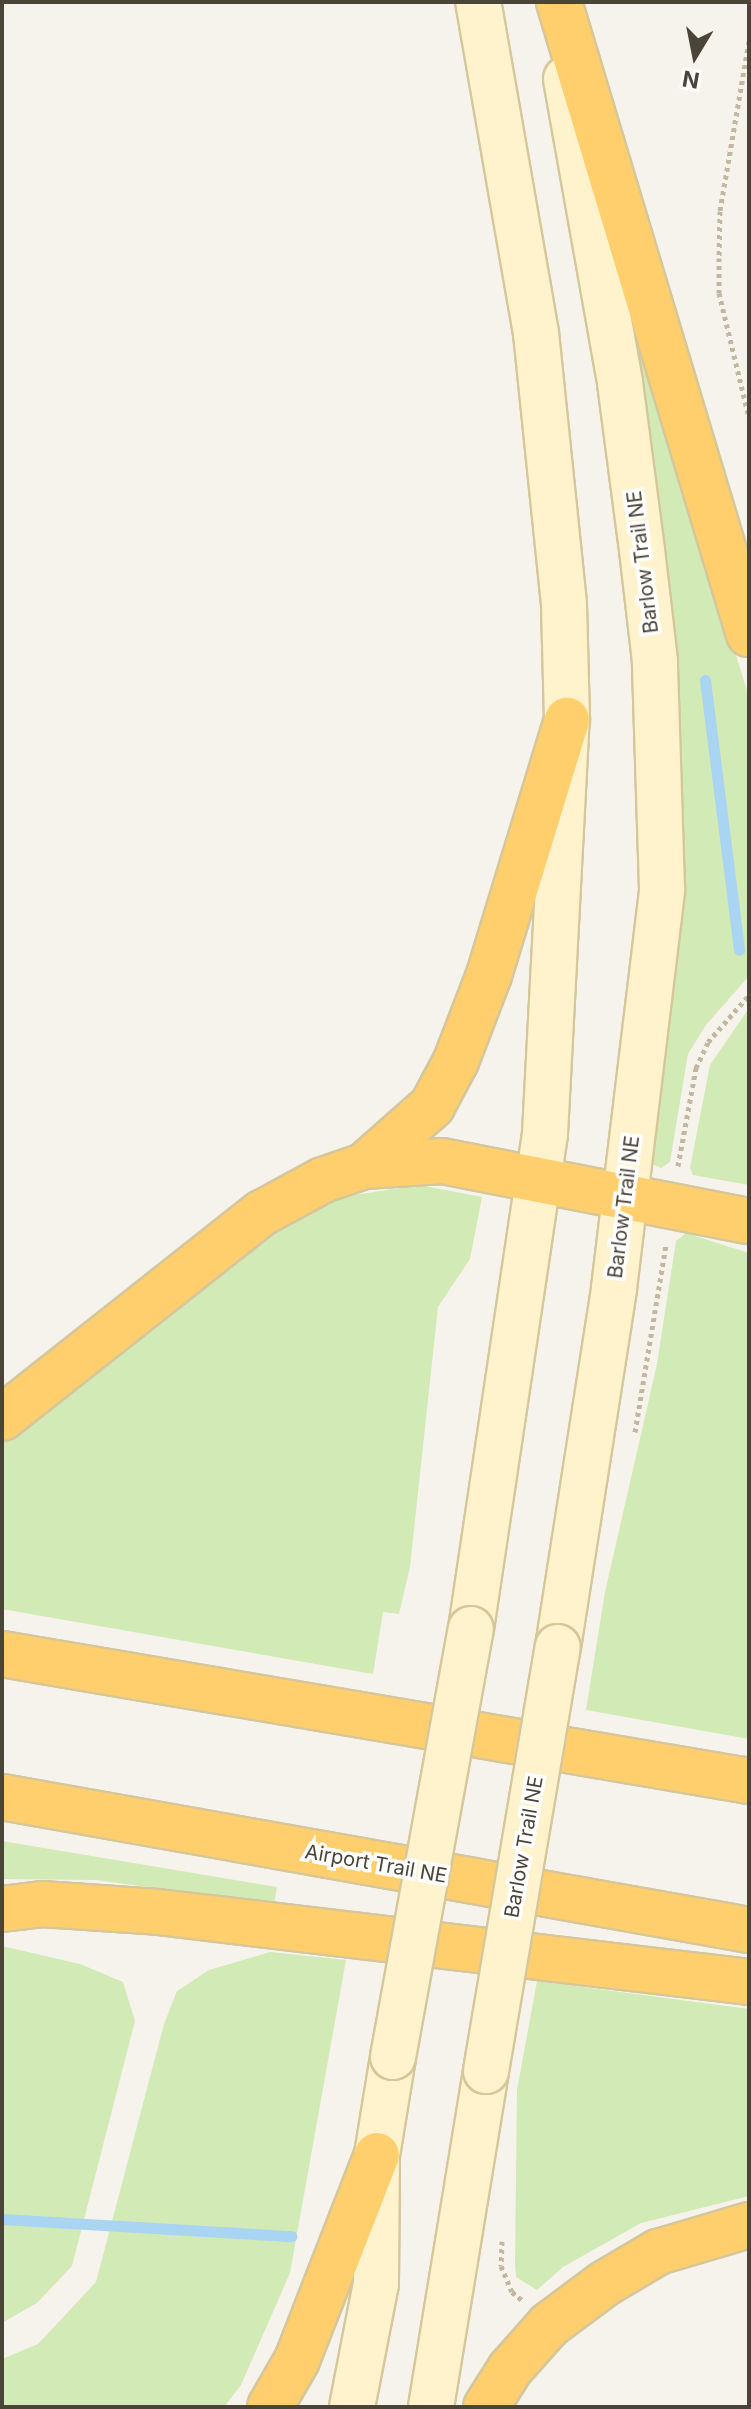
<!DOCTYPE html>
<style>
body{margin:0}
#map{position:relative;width:751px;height:2409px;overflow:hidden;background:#f6f3ec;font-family:Inter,sans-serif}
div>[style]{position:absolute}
.green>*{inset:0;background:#d2eab5}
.stream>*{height:11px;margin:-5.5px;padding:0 5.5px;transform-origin:5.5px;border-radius:5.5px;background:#a9d4f2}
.path>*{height:5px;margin-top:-2.5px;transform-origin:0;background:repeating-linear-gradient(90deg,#c4b79f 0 4px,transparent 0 8px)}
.roads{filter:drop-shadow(2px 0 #d6c79b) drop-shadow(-2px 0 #d6c79b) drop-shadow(0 2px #d6c79b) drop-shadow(0 -2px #d6c79b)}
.secondary>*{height:44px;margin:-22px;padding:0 22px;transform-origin:22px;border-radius:22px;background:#fff3cd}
.motorway>*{height:44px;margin:-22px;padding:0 22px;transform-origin:22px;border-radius:22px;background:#ffcf6e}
.bridges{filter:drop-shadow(2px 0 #d6c79b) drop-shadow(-2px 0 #d6c79b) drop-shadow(0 2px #d6c79b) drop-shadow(0 -2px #d6c79b)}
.secondary-bridge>*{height:44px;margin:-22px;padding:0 22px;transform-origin:22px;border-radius:22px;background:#fff3cd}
span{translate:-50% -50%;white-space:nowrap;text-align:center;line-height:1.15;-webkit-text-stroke:7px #fff;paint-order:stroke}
.street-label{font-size:20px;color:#4b4439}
.frame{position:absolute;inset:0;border:4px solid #4b4439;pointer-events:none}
.north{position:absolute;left:655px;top:16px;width:80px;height:80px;-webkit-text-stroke:6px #fff;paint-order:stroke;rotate:190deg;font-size:22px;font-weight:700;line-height:32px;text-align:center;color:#4b4439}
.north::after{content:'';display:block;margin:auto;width:28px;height:36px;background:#4b4439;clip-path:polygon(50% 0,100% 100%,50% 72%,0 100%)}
</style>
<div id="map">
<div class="green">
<i style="clip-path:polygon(641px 349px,749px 697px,749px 976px,706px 1025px,688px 1054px,670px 1162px,661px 1168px,652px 1164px,668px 595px,634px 351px)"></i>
<i style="clip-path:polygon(749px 1008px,749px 1185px,693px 1175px,690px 1168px,710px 1065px)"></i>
<i style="clip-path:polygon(419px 1185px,482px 1197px,470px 1259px,438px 1307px,410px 1567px,399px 1614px,383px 1612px,373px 1674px,2px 1609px,2px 1443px,235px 1254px,287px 1222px,335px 1198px)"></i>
<i style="clip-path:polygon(686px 1233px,749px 1253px,749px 1739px,586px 1710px,605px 1592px,657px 1364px,676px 1241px)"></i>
<i style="clip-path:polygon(2px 1841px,277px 1887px,274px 1904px,96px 1880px,2px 1879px)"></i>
<i style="clip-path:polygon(2px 1946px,80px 1964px,123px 1982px,135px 2021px,72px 2266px,37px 2303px,2px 2323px)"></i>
<i style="clip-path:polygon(270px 1952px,346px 1960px,290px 2273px,241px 2385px,224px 2407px,2px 2407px,2px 2359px,38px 2344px,96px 2282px,164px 2024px,177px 1991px,209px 1970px)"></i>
<i style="clip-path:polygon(537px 1981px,749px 2009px,749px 2196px,641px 2223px,563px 2267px,537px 2290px,516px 2277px,515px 2264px,517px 2090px)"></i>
</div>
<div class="stream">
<i style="left:705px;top:680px;width:272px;rotate:82.8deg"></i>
<i style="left:2px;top:2219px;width:290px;rotate:3.4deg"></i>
</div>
<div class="path">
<i style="left:749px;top:41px;width:172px;rotate:99.7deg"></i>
<i style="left:720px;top:211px;width:47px;rotate:91.2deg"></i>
<i style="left:719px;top:258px;width:35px;rotate:90deg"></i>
<i style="left:719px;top:293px;width:129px;rotate:76.5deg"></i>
<i style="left:678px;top:1166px;width:100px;rotate:-79.6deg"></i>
<i style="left:696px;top:1068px;width:29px;rotate:-65deg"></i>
<i style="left:708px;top:1042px;width:62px;rotate:-48.9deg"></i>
<i style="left:635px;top:1432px;width:190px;rotate:-80.6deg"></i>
<i style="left:502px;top:2241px;width:25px;rotate:92deg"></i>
<i style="left:501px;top:2266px;width:28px;rotate:67deg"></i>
<i style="left:512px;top:2292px;width:13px;rotate:39deg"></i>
</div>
<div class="roads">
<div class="secondary">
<i style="left:471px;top:1629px;width:501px;rotate:-81.5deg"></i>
<i style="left:545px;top:1134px;width:415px;rotate:-87deg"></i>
<i style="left:567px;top:720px;width:116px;rotate:-91.5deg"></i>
<i style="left:564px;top:604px;width:272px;rotate:-95.9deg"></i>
<i style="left:536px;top:333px;width:336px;rotate:-99.9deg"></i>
<i style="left:558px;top:1647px;width:363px;rotate:-81.1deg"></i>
<i style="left:614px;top:1288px;width:402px;rotate:-83.1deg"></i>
<i style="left:662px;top:889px;width:228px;rotate:-91.8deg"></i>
<i style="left:655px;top:661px;width:112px;rotate:-96.7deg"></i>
<i style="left:642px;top:550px;width:169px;rotate:-97.5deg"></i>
<i style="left:620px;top:382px;width:308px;rotate:-100.1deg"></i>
<i style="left:352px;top:2407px;width:126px;rotate:-79deg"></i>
<i style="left:376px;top:2283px;width:128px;rotate:-89.6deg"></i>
<i style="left:377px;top:2155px;width:99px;rotate:-80.7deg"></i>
<i style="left:431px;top:2407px;width:340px;rotate:-80.7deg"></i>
</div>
<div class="motorway">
<i style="left:559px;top:2px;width:660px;rotate:73.27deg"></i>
<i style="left:364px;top:1166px;width:91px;rotate:-41.4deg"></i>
<i style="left:432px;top:1106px;width:51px;rotate:-61.9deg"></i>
<i style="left:456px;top:1061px;width:92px;rotate:-69deg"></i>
<i style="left:489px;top:975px;width:267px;rotate:-73deg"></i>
<i style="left:2px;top:1418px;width:331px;rotate:-38.3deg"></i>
<i style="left:262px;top:1213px;width:69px;rotate:-28.4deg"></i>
<i style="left:323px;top:1180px;width:43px;rotate:-18.9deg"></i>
<i style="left:364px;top:1166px;width:78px;rotate:-3.7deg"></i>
<i style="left:442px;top:1161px;width:313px;rotate:11.1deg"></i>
<i style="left:2px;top:1654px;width:758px;rotate:9.65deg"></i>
<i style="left:2px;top:1797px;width:759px;rotate:10.1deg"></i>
<i style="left:2px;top:1909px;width:40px;rotate:-7.1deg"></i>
<i style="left:42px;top:1904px;width:116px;rotate:3.9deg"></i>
<i style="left:158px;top:1912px;width:595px;rotate:6.75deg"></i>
<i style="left:270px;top:2407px;width:54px;rotate:-60.1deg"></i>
<i style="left:297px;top:2360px;width:220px;rotate:-68.7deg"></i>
<i style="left:486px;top:2407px;width:45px;rotate:-57.7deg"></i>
<i style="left:510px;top:2369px;width:59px;rotate:-48.4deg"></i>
<i style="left:549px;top:2325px;width:69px;rotate:-36.7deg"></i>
<i style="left:604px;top:2284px;width:63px;rotate:-30.7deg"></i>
<i style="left:658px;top:2252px;width:95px;rotate:-16.5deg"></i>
</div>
</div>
<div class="bridges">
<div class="secondary-bridge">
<i style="left:393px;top:2057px;width:435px;rotate:-79.7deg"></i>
<i style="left:486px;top:2071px;width:430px;rotate:-80.4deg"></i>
</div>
</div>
<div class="street-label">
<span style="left:643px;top:562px;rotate:-97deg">Barlow Trail NE</span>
<span style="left:624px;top:1207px;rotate:-83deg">Barlow Trail NE</span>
<span style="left:524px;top:1847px;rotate:-80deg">Barlow Trail NE</span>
<span style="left:376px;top:1864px;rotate:10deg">Airport Trail NE</span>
</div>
<div class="frame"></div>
<div class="north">N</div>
</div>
